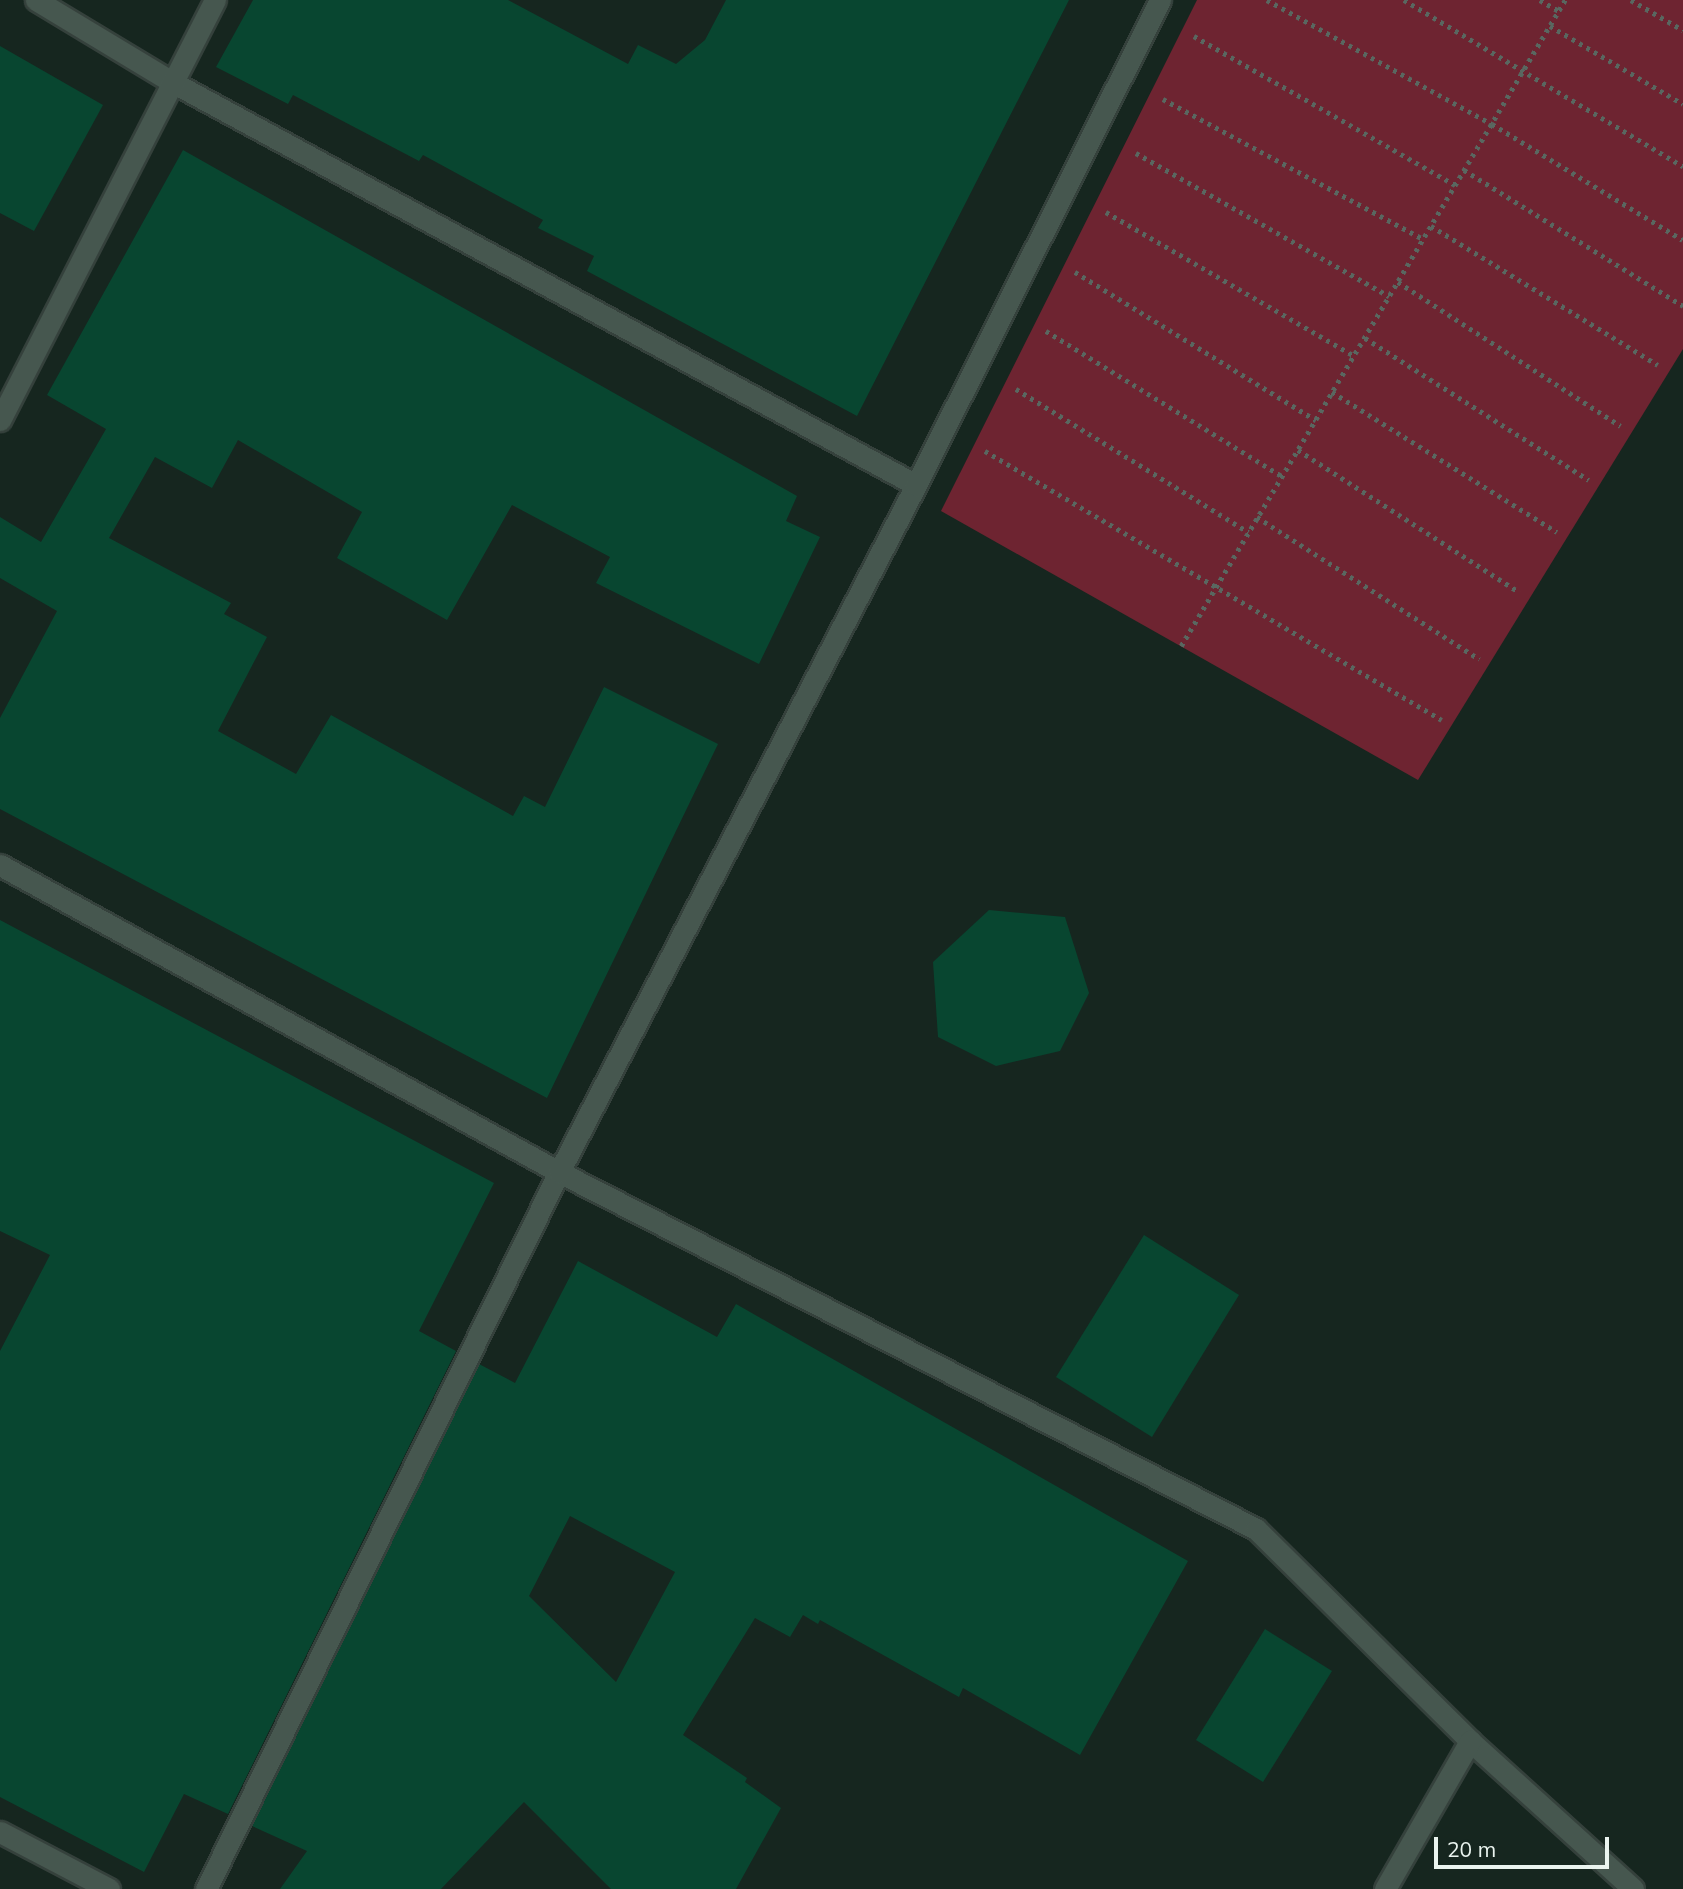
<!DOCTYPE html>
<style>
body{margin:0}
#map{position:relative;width:1683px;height:1889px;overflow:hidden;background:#16261f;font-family:Mulish,sans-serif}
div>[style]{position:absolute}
.green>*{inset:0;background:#6e2431}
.building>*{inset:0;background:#084630}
.path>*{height:4.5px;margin-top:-2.25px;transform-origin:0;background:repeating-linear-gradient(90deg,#596760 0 3.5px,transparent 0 8.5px)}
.roads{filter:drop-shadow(2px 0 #35413c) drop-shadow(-2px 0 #35413c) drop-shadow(0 2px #35413c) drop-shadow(0 -2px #35413c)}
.street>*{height:21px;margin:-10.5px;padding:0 10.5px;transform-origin:10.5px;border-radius:10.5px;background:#46574f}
span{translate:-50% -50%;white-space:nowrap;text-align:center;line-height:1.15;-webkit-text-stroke:5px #16261f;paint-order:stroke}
.scale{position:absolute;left:1434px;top:1837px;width:175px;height:32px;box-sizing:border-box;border:4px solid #eaf4ef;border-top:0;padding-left:9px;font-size:21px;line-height:24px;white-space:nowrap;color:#eaf4ef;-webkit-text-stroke:5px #16261f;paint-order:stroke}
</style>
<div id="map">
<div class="green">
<i style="clip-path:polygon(1197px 0,1683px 0,1683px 349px,1418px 780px,941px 511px)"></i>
</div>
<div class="building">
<i style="clip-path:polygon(253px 0,508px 0,628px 64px,638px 45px,676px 64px,705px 40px,726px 0,1069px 0,857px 416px,587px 271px,594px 256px,538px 228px,543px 220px,423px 155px,419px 161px,293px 95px,288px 104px,216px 67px)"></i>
<i style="clip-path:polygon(0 46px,103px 105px,34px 231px,0 213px)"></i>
<i style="clip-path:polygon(183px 150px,797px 496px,786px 521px,820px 537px,759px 664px,596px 583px,610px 557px,512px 505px,447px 620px,337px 558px,362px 512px,238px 440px,212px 488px,155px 457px,109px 538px,231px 603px,224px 614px,267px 637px,218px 731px,296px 774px,331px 715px,513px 816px,524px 796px,545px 807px,604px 687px,718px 744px,547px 1098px,0 809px,0 718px,57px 611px,0 578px,0 517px,41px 542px,106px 429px,47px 395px)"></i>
<i style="clip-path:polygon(989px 910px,1065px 917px,1089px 993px,1060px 1051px,996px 1066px,938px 1037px,933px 962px)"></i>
<i style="clip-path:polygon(0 920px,494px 1183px,419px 1331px,456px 1351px,228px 1814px,184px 1794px,144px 1872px,0 1797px,0 1351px,50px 1255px,0 1231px)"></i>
<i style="clip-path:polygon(1144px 1235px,1239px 1295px,1152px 1437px,1056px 1377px)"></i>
<i style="clip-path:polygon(evenodd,578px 1261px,717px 1337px,736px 1304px,1188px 1561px,1080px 1755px,963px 1688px,959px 1697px,820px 1620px,818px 1624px,803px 1615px,790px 1637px,755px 1618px,683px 1735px,747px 1778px,745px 1782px,781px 1808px,736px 1889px,611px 1889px,524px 1802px,441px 1889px,280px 1889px,307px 1851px,252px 1826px,479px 1364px,515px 1383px,578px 1261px,570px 1516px,675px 1572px,616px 1682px,529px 1596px,570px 1516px)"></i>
<i style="clip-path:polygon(1265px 1629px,1332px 1671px,1263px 1782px,1196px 1740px)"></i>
</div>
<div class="path">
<i style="left:1267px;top:0;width:257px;rotate:28.9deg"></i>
<i style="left:1492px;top:124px;width:223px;rotate:31.3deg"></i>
<i style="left:1404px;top:0;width:325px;rotate:30.8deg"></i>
<i style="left:1540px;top:0;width:22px;rotate:30deg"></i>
<i style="left:1631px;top:0;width:60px;rotate:30deg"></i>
<i style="left:1550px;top:26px;width:154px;rotate:30.4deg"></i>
<i style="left:1194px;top:36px;width:301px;rotate:29.7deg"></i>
<i style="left:1163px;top:99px;width:295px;rotate:28.3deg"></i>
<i style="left:1136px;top:153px;width:291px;rotate:29.5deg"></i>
<i style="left:1464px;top:170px;width:258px;rotate:31.8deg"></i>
<i style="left:1106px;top:212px;width:287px;rotate:30.1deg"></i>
<i style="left:1431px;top:226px;width:266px;rotate:31.5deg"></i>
<i style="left:1075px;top:272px;width:283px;rotate:31.6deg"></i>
<i style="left:1398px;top:282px;width:265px;rotate:32.9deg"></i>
<i style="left:1046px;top:331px;width:277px;rotate:31.6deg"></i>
<i style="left:1365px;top:338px;width:265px;rotate:32.4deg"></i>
<i style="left:1016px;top:389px;width:273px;rotate:31.6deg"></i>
<i style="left:1332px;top:392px;width:265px;rotate:31.9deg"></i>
<i style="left:1298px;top:450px;width:263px;rotate:32.7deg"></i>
<i style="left:985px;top:451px;width:530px;rotate:30.48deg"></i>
<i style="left:1257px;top:517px;width:264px;rotate:32.6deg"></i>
<i style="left:1181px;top:646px;width:752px;rotate:-59.27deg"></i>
</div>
<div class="roads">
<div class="street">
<i style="left:36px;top:0;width:159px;rotate:31.1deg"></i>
<i style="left:172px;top:82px;width:846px;rotate:28.44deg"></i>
<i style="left:0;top:420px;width:472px;rotate:-62.9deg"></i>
<i style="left:0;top:865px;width:638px;rotate:28.78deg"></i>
<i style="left:559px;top:1172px;width:783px;rotate:27.12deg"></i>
<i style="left:1256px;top:1529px;width:301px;rotate:44.7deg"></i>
<i style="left:1470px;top:1741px;width:220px;rotate:42.2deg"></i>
<i style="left:0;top:1832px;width:123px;rotate:27.6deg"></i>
<i style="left:206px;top:1889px;width:799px;rotate:-63.79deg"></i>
<i style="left:559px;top:1172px;width:774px;rotate:-62.54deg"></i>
<i style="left:916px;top:485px;width:543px;rotate:-63.29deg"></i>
<i style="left:1385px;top:1889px;width:171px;rotate:-60.1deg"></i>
</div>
</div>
<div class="scale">20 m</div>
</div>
